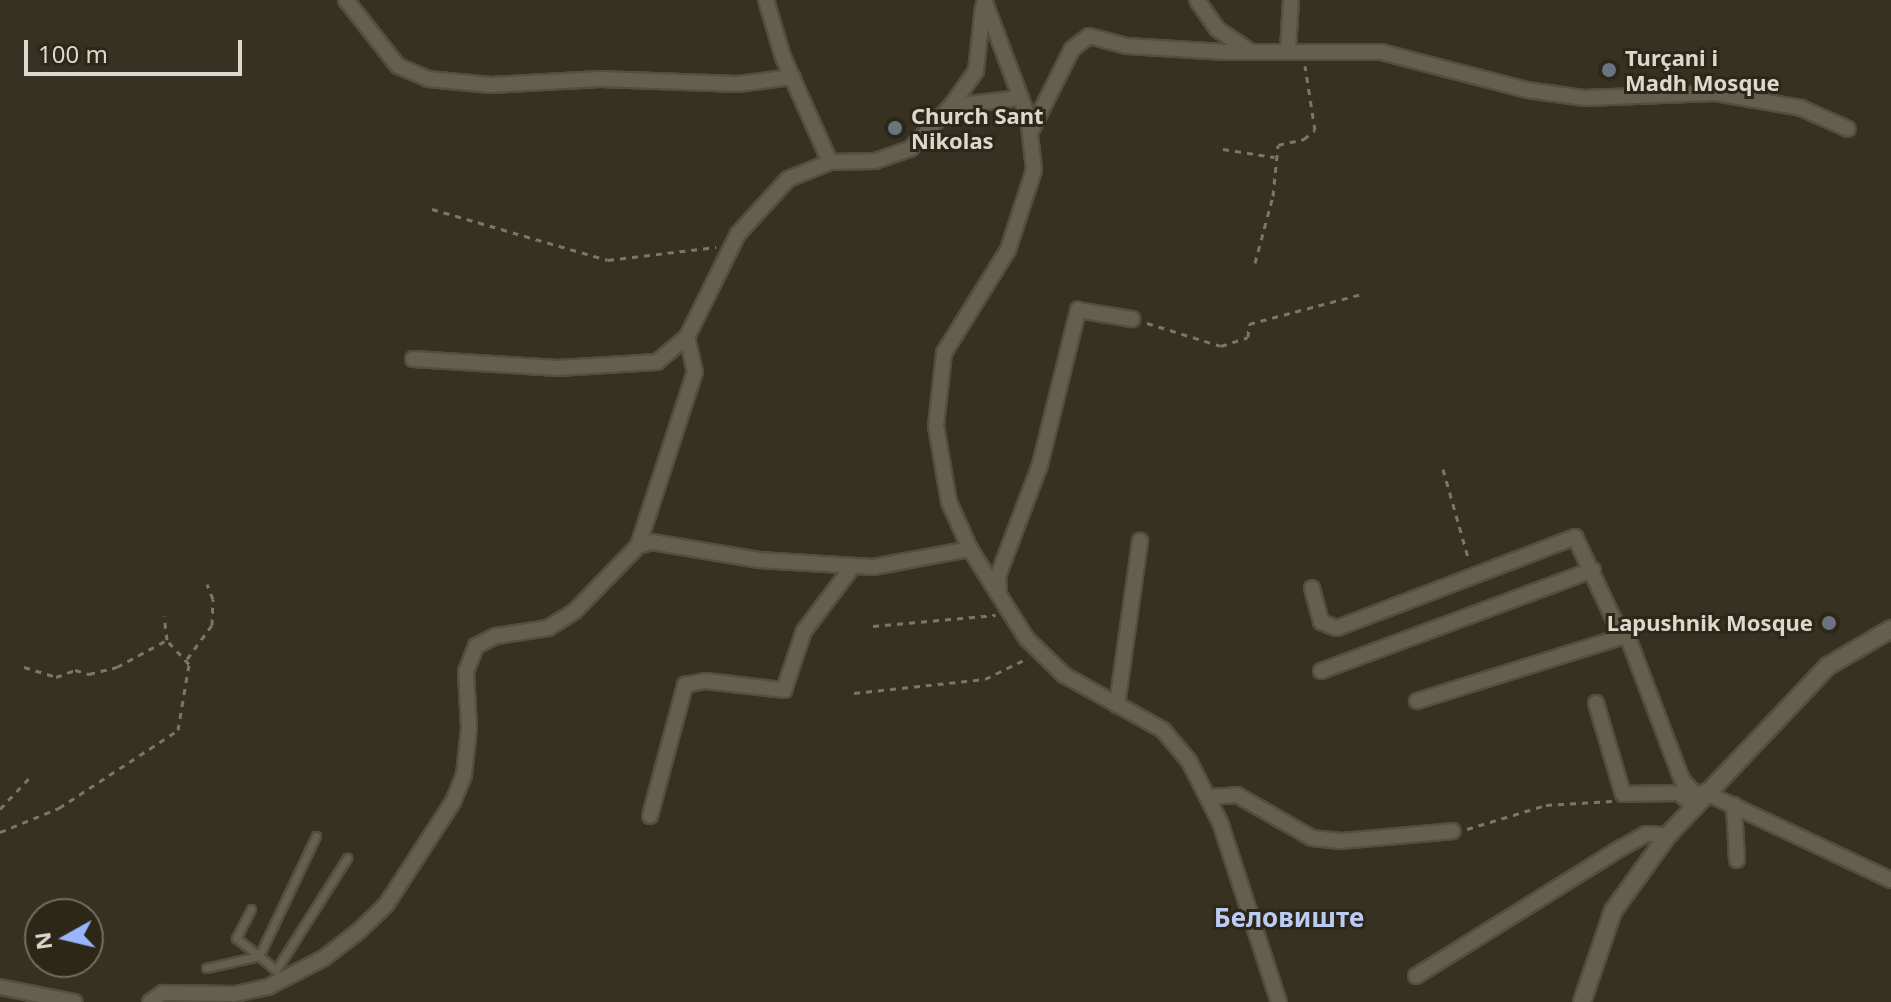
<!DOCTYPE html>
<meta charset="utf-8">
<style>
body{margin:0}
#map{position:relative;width:1891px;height:1002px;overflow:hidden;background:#363120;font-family:"Noto Sans",sans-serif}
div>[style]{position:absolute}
.path>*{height:3px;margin-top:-1.5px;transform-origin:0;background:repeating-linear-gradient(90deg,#7b7668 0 6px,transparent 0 12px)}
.roads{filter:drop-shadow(2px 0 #534e40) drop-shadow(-2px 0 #534e40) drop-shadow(0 2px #534e40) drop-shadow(0 -2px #534e40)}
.service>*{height:7px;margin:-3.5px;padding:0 3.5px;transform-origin:3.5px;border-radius:3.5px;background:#655f4d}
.minor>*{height:14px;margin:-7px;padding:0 7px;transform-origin:7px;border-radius:7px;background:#655f4d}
.tertiary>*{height:16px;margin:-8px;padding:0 8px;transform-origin:8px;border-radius:8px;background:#655f4d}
.dots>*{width:22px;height:22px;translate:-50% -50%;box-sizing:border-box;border:4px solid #2c2717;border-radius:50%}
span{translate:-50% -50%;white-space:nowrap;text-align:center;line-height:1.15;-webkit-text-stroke:6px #2c2717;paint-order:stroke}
.poi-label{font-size:22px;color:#dcd8ce;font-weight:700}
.left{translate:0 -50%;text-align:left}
.right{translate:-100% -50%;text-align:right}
.quarter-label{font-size:26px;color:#bbcbf4;font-weight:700}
.north{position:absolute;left:24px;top:898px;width:80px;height:80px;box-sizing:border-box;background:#2c2717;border:2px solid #726e60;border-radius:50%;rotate:262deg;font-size:22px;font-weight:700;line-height:32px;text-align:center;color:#dcd8ce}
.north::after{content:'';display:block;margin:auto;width:28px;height:36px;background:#9bb5fd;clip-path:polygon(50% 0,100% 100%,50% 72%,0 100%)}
.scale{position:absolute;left:24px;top:40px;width:218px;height:36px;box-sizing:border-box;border:4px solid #dcd8ce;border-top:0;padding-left:10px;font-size:24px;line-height:28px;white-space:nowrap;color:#dcd8ce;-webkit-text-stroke:6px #2c2717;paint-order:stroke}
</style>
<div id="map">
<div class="path">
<i style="left:1223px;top:149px;width:52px;rotate:8.9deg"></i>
<i style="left:432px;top:209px;width:183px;rotate:16.2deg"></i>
<i style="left:608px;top:260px;width:109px;rotate:-6.9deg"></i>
<i style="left:1255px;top:263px;width:69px;rotate:-75deg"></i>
<i style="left:1273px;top:196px;width:51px;rotate:-84.4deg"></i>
<i style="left:1278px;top:145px;width:27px;rotate:-13deg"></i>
<i style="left:1304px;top:139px;width:14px;rotate:-39deg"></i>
<i style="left:1315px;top:130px;width:65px;rotate:-98.9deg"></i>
<i style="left:1147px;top:323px;width:77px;rotate:17.3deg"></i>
<i style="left:1221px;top:346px;width:28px;rotate:-18deg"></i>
<i style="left:1248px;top:337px;width:13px;rotate:-86deg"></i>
<i style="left:1249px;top:324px;width:117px;rotate:-14.9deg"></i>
<i style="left:1443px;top:469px;width:96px;rotate:74.2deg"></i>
<i style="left:873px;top:626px;width:123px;rotate:-5.1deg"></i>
<i style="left:187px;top:659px;width:42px;rotate:-53.7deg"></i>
<i style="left:212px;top:625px;width:26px;rotate:-88deg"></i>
<i style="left:213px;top:599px;width:16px;rotate:-112deg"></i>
<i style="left:24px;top:667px;width:34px;rotate:17deg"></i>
<i style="left:56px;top:677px;width:20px;rotate:-20deg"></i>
<i style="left:75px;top:670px;width:15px;rotate:16deg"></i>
<i style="left:89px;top:674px;width:29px;rotate:-14deg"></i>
<i style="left:117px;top:667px;width:57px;rotate:-28.4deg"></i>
<i style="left:854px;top:693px;width:132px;rotate:-6.1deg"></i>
<i style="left:985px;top:679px;width:48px;rotate:-26deg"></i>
<i style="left:0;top:809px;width:47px;rotate:-46.7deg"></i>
<i style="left:1467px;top:829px;width:83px;rotate:-16.9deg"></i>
<i style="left:1546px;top:805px;width:66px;rotate:-3.5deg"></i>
<i style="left:0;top:832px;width:64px;rotate:-22.1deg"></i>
<i style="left:59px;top:808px;width:142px;rotate:-33.2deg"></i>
<i style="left:178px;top:730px;width:67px;rotate:-80.5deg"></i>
<i style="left:189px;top:664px;width:33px;rotate:-133deg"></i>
<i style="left:167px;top:640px;width:24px;rotate:-97deg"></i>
</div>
<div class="roads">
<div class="service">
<i style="left:251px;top:909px;width:33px;rotate:117deg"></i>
<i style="left:236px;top:938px;width:29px;rotate:38deg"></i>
<i style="left:259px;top:956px;width:133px;rotate:-64.6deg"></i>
<i style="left:206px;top:968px;width:54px;rotate:-12.8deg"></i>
<i style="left:259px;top:956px;width:23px;rotate:40deg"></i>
<i style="left:276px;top:970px;width:133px;rotate:-57.6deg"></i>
</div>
<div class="minor">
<i style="left:346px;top:0;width:84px;rotate:51.8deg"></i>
<i style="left:398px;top:66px;width:33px;rotate:23deg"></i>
<i style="left:428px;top:79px;width:63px;rotate:5.4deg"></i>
<i style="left:491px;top:85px;width:109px;rotate:-3.2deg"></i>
<i style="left:600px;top:79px;width:138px;rotate:2.1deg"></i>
<i style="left:738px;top:84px;width:55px;rotate:-7.3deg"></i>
<i style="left:766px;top:0;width:59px;rotate:73.4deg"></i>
<i style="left:783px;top:57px;width:115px;rotate:65.9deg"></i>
<i style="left:984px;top:0;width:125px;rotate:69.4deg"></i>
<i style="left:1028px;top:117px;width:53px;rotate:83.5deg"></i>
<i style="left:1034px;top:170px;width:84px;rotate:108deg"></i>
<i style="left:1008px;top:250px;width:121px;rotate:121.9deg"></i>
<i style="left:944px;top:353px;width:73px;rotate:96.3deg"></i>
<i style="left:936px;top:426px;width:77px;rotate:80.3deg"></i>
<i style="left:949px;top:502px;width:51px;rotate:65.9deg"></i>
<i style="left:970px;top:549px;width:107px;rotate:57.7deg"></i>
<i style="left:1027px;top:639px;width:52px;rotate:44.2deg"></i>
<i style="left:1064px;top:675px;width:113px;rotate:29.1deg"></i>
<i style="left:1163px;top:730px;width:40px;rotate:50deg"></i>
<i style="left:1189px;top:761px;width:68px;rotate:63.1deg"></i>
<i style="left:1220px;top:822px;width:189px;rotate:71.9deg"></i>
<i style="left:1197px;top:0;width:35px;rotate:55deg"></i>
<i style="left:1217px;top:29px;width:40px;rotate:34deg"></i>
<i style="left:1288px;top:49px;width:49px;rotate:-86.5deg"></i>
<i style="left:951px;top:106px;width:43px;rotate:-54.5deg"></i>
<i style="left:976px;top:71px;width:64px;rotate:-83.8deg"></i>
<i style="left:1032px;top:129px;width:89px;rotate:-63.4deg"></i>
<i style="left:1072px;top:49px;width:21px;rotate:-37deg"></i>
<i style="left:1089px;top:36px;width:39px;rotate:15deg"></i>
<i style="left:1127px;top:46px;width:99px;rotate:3.5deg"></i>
<i style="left:1226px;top:52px;width:155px"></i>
<i style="left:1381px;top:52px;width:151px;rotate:14.6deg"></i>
<i style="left:1527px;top:90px;width:59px;rotate:7.9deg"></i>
<i style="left:1585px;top:98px;width:130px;rotate:-2.2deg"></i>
<i style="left:1715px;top:93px;width:87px;rotate:9.9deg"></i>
<i style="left:1801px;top:108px;width:51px;rotate:24.1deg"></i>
<i style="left:413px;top:359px;width:145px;rotate:3.6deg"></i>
<i style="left:558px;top:368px;width:99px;rotate:-3.5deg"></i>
<i style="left:657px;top:362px;width:39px;rotate:-40deg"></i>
<i style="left:687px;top:337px;width:115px;rotate:-63.7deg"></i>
<i style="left:738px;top:234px;width:74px;rotate:-47.7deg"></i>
<i style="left:788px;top:179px;width:45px;rotate:-22deg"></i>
<i style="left:830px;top:162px;width:45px;rotate:-1.3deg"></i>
<i style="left:875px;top:161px;width:37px;rotate:-19deg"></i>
<i style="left:910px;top:149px;width:59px;rotate:-46.4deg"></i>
<i style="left:951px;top:106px;width:70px;rotate:-6.5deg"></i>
<i style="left:638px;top:546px;width:183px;rotate:-71.9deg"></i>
<i style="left:695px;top:372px;width:36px;rotate:-103deg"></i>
<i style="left:1312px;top:588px;width:35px;rotate:75deg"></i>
<i style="left:1321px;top:622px;width:17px;rotate:21deg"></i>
<i style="left:1337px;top:628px;width:255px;rotate:-20.9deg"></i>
<i style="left:1575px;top:537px;width:92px;rotate:64.8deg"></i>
<i style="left:1614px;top:620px;width:20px;rotate:49deg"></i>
<i style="left:1627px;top:635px;width:155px;rotate:69.2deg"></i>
<i style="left:1682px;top:780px;width:25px;rotate:47deg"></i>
<i style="left:999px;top:591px;width:15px;rotate:-94deg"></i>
<i style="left:998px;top:576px;width:119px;rotate:-69.3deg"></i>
<i style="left:1040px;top:465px;width:160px;rotate:-76.2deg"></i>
<i style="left:1078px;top:310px;width:55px;rotate:9.5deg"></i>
<i style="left:1321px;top:671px;width:290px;rotate:-20.4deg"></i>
<i style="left:1417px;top:701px;width:220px;rotate:-17.4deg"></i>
<i style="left:1596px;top:703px;width:95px;rotate:73.5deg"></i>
<i style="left:1623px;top:794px;width:56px;rotate:-1deg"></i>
<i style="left:1679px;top:793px;width:18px;rotate:41deg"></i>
<i style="left:1117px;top:705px;width:166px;rotate:-82deg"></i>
<i style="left:1704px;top:792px;width:207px;rotate:25.2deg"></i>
<i style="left:1210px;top:797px;width:27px;rotate:-4deg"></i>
<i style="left:1237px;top:795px;width:86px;rotate:29.8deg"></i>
<i style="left:1312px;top:838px;width:29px;rotate:6deg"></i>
<i style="left:1341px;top:841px;width:112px;rotate:-5.1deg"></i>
<i style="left:1734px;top:805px;width:55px;rotate:86.9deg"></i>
<i style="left:650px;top:816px;width:136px;rotate:-75deg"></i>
<i style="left:685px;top:685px;width:21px;rotate:-11deg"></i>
<i style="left:706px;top:681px;width:79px;rotate:6.6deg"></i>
<i style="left:784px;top:690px;width:62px;rotate:-71.3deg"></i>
<i style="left:804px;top:631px;width:81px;rotate:-53deg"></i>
<i style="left:1416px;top:976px;width:242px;rotate:-32deg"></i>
<i style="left:1621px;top:848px;width:29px;rotate:-29deg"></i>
<i style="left:1646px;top:834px;width:22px;rotate:3deg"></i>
<i style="left:0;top:987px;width:76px;rotate:11.5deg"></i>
<i style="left:150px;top:1002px;width:16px;rotate:-35deg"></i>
<i style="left:163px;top:993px;width:72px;rotate:0.8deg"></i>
<i style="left:235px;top:994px;width:34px;rotate:-12deg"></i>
<i style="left:268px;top:987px;width:63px;rotate:-27.4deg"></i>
<i style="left:324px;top:958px;width:44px;rotate:-37.6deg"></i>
<i style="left:359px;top:931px;width:37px;rotate:-44deg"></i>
<i style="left:386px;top:905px;width:123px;rotate:-57deg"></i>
<i style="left:453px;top:802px;width:29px;rotate:-68deg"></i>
<i style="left:464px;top:775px;width:47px;rotate:-83.9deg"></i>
<i style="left:469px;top:728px;width:56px;rotate:-93.1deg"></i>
<i style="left:466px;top:672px;width:28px;rotate:-69deg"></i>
<i style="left:476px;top:646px;width:22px;rotate:-27deg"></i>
<i style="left:496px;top:636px;width:53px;rotate:-8.7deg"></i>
<i style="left:548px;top:628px;width:31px;rotate:-32deg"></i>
<i style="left:574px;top:612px;width:92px;rotate:-45.9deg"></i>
<i style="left:638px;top:546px;width:15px;rotate:-16deg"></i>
<i style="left:652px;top:542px;width:109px;rotate:9.5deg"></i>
<i style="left:759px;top:560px;width:114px;rotate:3.5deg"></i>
<i style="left:873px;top:567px;width:99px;rotate:-10.5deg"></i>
</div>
<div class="tertiary">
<i style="left:1582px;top:1002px;width:96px;rotate:-71.2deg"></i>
<i style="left:1613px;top:911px;width:94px;rotate:-54.1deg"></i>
<i style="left:1668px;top:835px;width:233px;rotate:-46.6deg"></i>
<i style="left:1828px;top:666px;width:73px;rotate:-30.4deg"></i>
</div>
</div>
<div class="dots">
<i style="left:1609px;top:70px;background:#6b7280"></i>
<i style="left:895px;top:128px;background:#6b7280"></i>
<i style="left:1829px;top:623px;background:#6b7280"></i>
</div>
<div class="poi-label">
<span class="left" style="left:1625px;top:70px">Turçani i<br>Madh Mosque</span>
<span class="left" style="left:911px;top:128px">Church Sant<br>Nikolas</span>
<span class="right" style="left:1813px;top:623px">Lapushnik Mosque</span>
</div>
<div class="quarter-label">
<span style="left:1289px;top:918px">Беловиште</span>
</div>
<div class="north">N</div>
<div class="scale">100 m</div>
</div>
